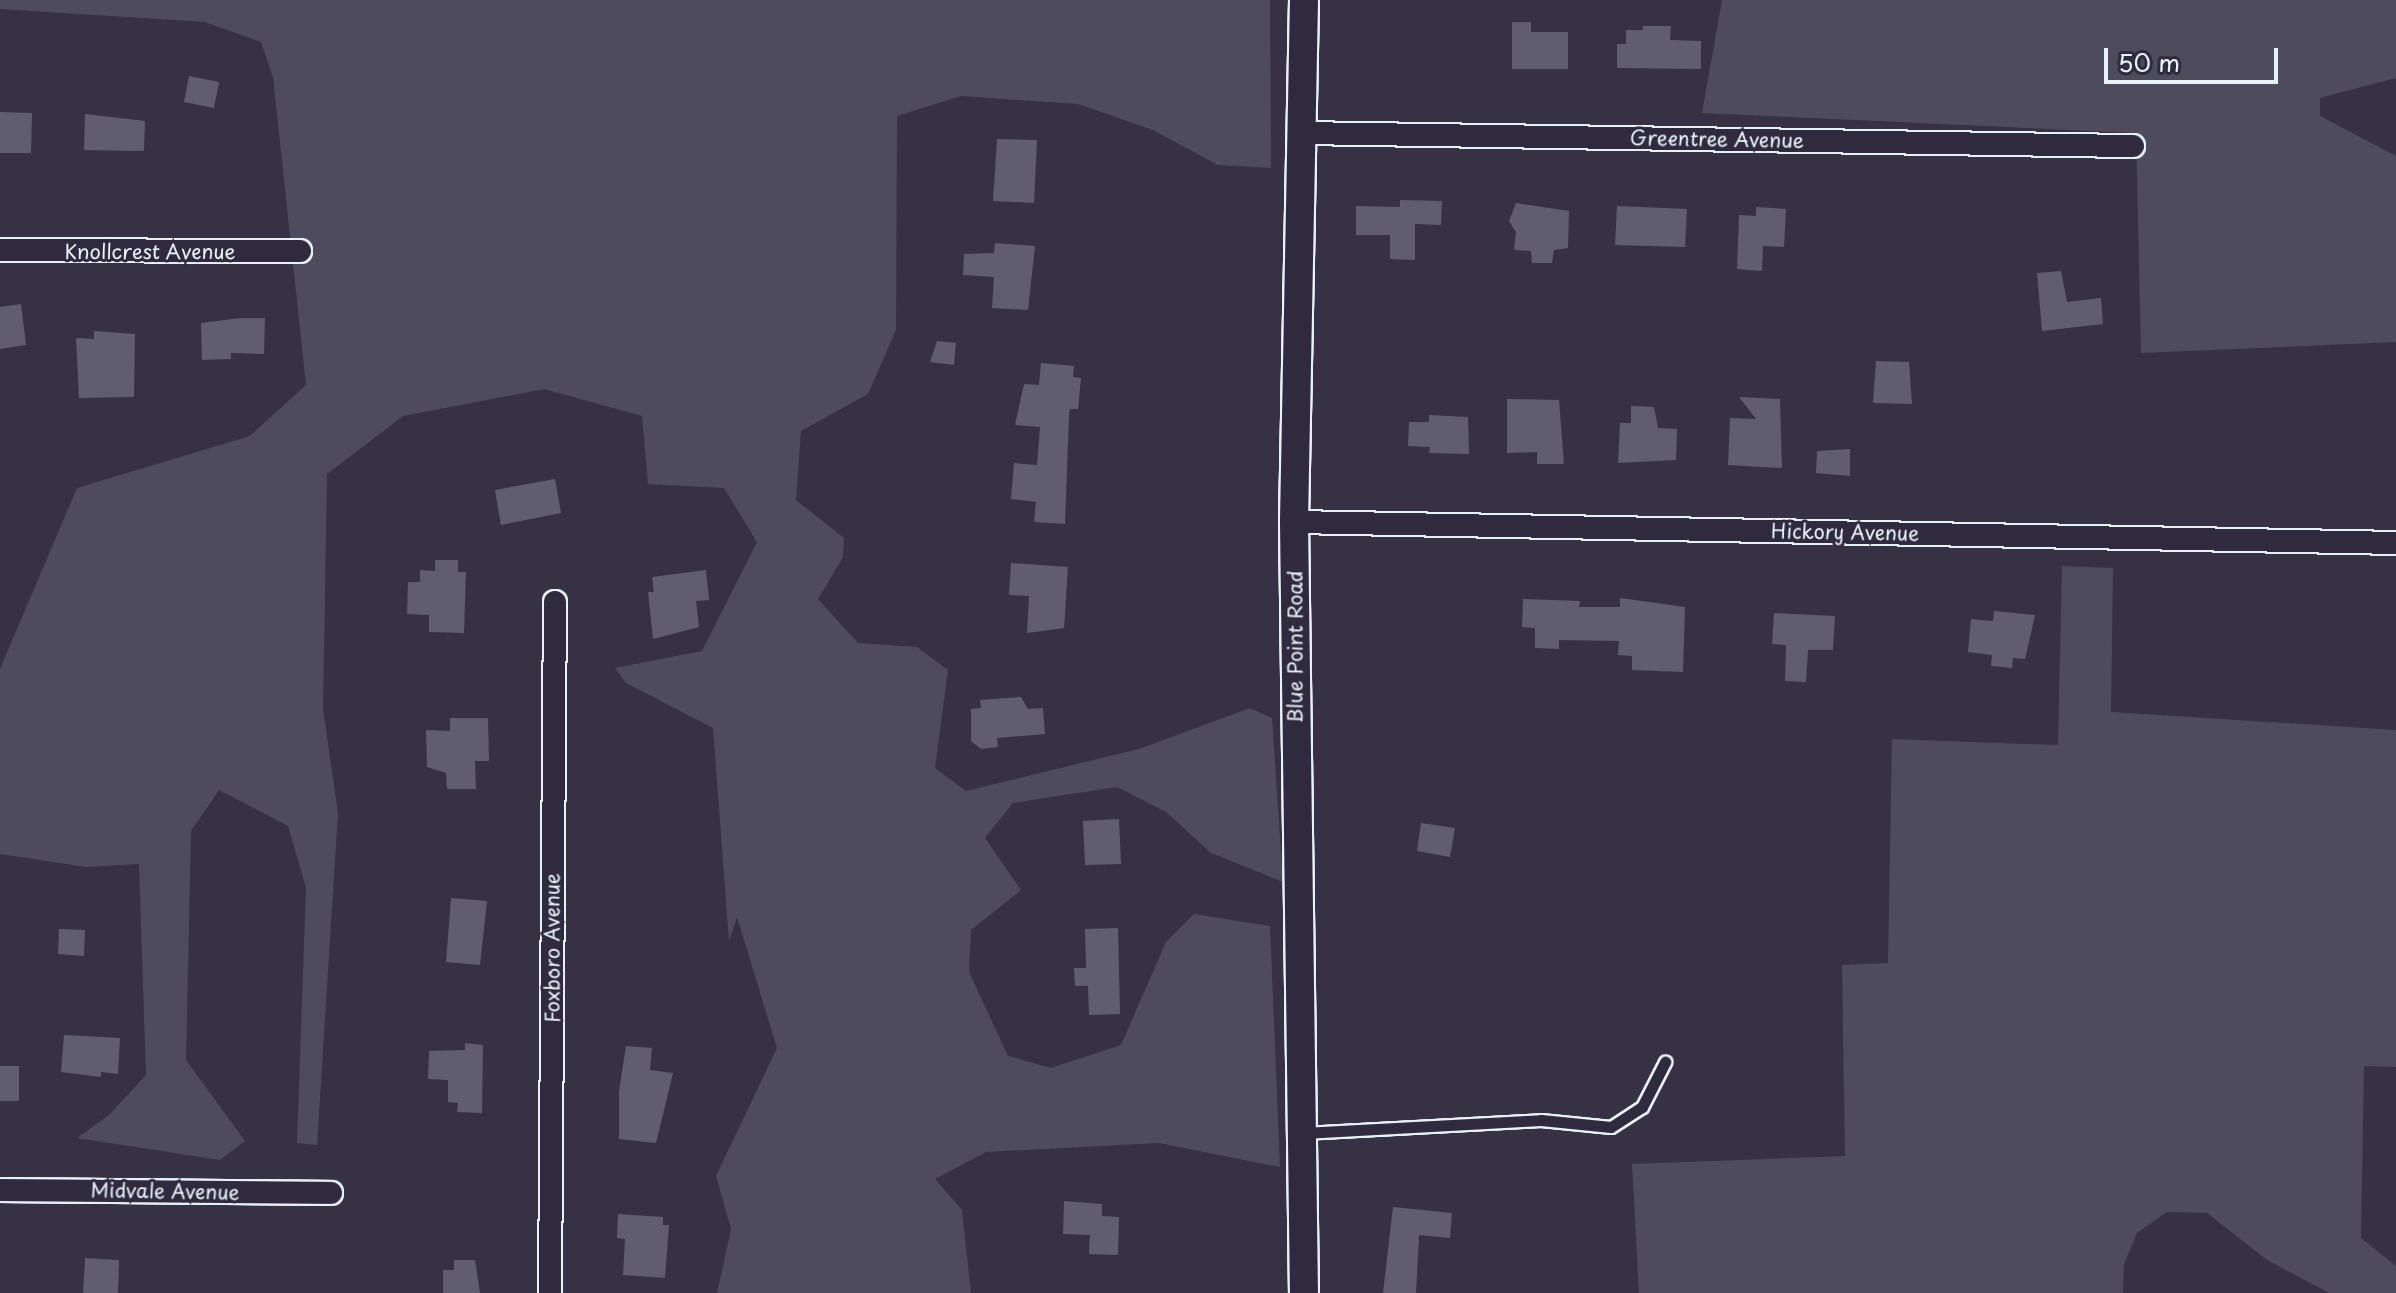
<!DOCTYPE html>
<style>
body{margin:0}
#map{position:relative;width:2396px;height:1293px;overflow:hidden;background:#363244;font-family:"Playpen Sans",sans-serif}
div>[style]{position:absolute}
.green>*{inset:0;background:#4d4b5c}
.building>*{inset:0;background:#605e6e}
.roads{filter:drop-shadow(2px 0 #e8f1f8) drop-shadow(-2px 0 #e8f1f8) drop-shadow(0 2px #e8f1f8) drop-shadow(0 -2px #e8f1f8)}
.service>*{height:11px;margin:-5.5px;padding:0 5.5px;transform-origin:5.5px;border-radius:5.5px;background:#2f2a3d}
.minor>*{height:22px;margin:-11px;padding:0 11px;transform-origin:11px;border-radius:11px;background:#2f2a3d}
.tertiary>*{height:28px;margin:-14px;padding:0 14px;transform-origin:14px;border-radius:14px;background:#2f2a3d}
span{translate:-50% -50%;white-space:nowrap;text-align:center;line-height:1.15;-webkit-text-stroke:6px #2f2a3d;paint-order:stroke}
.street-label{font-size:20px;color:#e8f1f8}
.scale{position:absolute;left:2104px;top:48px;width:174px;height:36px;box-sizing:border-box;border:4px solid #e8f1f8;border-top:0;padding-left:10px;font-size:24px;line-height:28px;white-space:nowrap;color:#e8f1f8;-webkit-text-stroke:6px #2f2a3d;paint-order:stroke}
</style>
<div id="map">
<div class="green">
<i style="clip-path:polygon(0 0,1270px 0,1271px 168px,1218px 165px,1153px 130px,1078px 104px,961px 96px,897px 116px,896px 330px,868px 394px,801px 431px,796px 500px,844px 538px,843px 557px,818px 599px,858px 643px,917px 647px,948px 670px,935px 768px,966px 791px,1139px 749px,1250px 708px,1272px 718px,1283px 882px,1211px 853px,1166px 812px,1117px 787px,1013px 803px,985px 838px,1021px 890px,971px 930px,969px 972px,1008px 1056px,1051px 1068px,1121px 1045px,1166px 942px,1194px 914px,1270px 926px,1280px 1167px,1159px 1143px,986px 1152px,935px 1179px,962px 1210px,971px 1293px,717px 1293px,731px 1229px,716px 1176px,777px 1048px,737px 917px,729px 941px,713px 728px,626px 683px,615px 668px,702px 651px,757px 542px,724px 488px,648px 484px,642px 416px,544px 389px,403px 416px,327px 474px,323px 709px,338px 813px,317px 1145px,297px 1143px,306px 888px,288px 826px,219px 790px,191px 831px,186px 1060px,245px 1141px,220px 1160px,77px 1138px,109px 1115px,146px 1075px,139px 864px,86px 867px,0 854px,0 669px,77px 488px,250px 436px,306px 385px,273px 77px,261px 42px,205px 22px,0 9px)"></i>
<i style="clip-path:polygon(1722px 0,2396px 0,2396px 78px,2320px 98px,2320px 116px,2396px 156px,2396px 342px,2141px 353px,2136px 133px,1702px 113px)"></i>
<i style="clip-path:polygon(2062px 566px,2113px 568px,2111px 712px,2396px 730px,2396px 1067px,2364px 1066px,2361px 1238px,2396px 1266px,2396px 1293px,2329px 1293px,2267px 1260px,2207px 1213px,2167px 1212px,2137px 1233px,2124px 1264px,2123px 1293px,1639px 1293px,1632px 1164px,1845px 1156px,1842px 965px,1888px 963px,1892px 739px,2058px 745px)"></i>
</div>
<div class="building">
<i style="clip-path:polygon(1512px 22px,1531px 22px,1531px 32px,1568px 32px,1568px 69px,1512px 69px)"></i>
<i style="clip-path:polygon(1643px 26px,1671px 26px,1670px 40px,1701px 41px,1701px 69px,1617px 68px,1617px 44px,1626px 44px,1626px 30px,1643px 30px)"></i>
<i style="clip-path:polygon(189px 76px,219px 82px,214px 108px,184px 102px)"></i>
<i style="clip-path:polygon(0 112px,32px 113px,31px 153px,0 153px)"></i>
<i style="clip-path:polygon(85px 114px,145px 121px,144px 151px,84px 150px)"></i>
<i style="clip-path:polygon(997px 139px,1037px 140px,1034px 203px,993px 201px)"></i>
<i style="clip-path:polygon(1400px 200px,1442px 201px,1441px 225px,1415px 224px,1415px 260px,1390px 259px,1390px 235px,1356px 235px,1356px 206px,1400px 207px)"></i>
<i style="clip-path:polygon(1516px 203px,1569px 211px,1568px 248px,1554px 250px,1552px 263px,1532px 263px,1531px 251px,1514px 250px,1516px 232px,1509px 221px)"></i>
<i style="clip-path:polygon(1617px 206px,1687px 209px,1685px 247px,1615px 245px)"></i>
<i style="clip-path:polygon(1756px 207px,1786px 209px,1784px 247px,1763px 246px,1762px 271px,1737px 269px,1739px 215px,1756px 216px)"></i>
<i style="clip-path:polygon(995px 243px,1035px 246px,1028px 310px,992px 308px,994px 277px,963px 275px,964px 254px,994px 253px)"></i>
<i style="clip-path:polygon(2061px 271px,2067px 302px,2101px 298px,2103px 324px,2042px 331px,2037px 273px)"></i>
<i style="clip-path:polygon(21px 304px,26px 345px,0 349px,0 307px)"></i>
<i style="clip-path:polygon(241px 318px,265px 318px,264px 354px,231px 353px,231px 359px,202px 360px,201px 323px)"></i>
<i style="clip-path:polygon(94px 331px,135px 334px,134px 397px,79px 398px,76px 338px,94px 339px)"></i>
<i style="clip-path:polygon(937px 341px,956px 343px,954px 365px,930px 362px)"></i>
<i style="clip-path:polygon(1876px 361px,1909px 362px,1912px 404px,1873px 403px)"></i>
<i style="clip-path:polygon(1041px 363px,1074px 366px,1073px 377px,1081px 378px,1078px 409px,1070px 409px,1069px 415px,1065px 524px,1034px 522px,1036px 502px,1011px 499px,1014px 463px,1037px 465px,1040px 427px,1015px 425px,1024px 384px,1039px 385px)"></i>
<i style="clip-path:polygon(1739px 397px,1780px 399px,1782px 468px,1728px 465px,1730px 418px,1756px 419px)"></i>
<i style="clip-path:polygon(1507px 399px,1559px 400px,1564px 464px,1537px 464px,1537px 452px,1507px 453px)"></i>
<i style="clip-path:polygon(1631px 406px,1654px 407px,1658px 428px,1677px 429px,1676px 460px,1618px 463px,1620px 423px,1631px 423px)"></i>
<i style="clip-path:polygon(1429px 415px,1468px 417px,1469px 454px,1429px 453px,1430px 447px,1408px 446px,1409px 422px,1429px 422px)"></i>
<i style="clip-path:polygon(1850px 449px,1850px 476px,1816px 473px,1817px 451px)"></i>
<i style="clip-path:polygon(555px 479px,561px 513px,501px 525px,495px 490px)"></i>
<i style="clip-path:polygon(435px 560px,458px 560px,458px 572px,466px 572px,464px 633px,429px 632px,429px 615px,407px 614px,408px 582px,420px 582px,420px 570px,435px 571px)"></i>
<i style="clip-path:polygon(1011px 563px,1068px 567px,1064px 628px,1027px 633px,1029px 596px,1009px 595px)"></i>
<i style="clip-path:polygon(706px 570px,709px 600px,696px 601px,699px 627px,653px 639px,648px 592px,654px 592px,652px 577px)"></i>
<i style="clip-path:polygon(1620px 598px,1685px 607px,1683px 672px,1632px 670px,1632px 656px,1618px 655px,1619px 641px,1559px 640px,1559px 649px,1535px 648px,1535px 628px,1522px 627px,1523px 599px,1580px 601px,1579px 607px,1620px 607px)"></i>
<i style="clip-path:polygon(1994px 611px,2035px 615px,2025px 659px,2013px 658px,2012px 668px,1991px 666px,1992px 655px,1968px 652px,1971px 619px,1993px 621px)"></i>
<i style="clip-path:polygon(1774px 613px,1835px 616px,1833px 650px,1808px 650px,1806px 682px,1785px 681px,1786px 645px,1772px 644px)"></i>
<i style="clip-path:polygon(1021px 697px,1028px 709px,1043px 708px,1045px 734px,997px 738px,998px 747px,981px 749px,971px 741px,971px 709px,981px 708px,980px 700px)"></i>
<i style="clip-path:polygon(450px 718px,488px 718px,489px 761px,475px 761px,476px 789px,447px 789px,446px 773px,427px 767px,426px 730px,450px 731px)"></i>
<i style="clip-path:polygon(1119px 819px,1121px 864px,1085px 865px,1083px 821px)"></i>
<i style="clip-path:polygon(1421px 823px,1455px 828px,1450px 857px,1417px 851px)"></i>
<i style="clip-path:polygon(451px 898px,487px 901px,480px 965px,446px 962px)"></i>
<i style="clip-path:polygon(1118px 928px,1120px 1014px,1089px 1015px,1088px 986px,1075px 986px,1074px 968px,1086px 968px,1085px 929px)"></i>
<i style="clip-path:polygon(59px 929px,85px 930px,84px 956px,58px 954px)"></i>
<i style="clip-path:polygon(64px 1035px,120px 1038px,118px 1074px,101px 1072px,101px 1077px,61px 1072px)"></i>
<i style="clip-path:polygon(465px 1043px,483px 1045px,482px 1113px,457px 1112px,458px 1103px,448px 1102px,448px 1080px,428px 1079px,429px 1051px,465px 1050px)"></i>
<i style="clip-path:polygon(626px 1046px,652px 1048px,650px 1070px,673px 1073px,656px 1143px,619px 1139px,619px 1091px)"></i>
<i style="clip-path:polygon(0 1066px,19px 1066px,19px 1101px,0 1101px)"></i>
<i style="clip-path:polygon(1064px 1201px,1102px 1204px,1102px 1216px,1119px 1217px,1118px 1255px,1089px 1254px,1090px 1235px,1063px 1234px)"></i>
<i style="clip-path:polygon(1393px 1207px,1452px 1213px,1450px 1238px,1419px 1235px,1416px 1293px,1383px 1293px)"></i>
<i style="clip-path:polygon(618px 1214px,663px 1217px,663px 1225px,669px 1225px,665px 1278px,623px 1275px,625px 1239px,617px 1238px)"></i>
<i style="clip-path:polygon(85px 1258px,119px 1260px,118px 1293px,83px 1293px)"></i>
<i style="clip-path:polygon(454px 1260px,475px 1260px,480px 1293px,443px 1293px,443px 1270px,454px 1270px)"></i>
</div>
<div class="roads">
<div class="service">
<i style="left:1303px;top:1133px;width:238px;rotate:-3.1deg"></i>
<i style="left:1541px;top:1120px;width:70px;rotate:5.7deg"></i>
<i style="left:1611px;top:1127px;width:37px;rotate:-33deg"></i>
<i style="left:1642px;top:1107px;width:51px;rotate:-62.9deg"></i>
</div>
<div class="minor">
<i style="left:1301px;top:133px;width:832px;rotate:0.9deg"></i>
<i style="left:0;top:250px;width:300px;rotate:0.2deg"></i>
<i style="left:1294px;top:522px;width:1102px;rotate:1.09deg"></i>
<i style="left:0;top:1190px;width:331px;rotate:0.5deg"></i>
<i style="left:550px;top:1293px;width:691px;rotate:-89.59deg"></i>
</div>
<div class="tertiary">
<i style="left:1304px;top:0;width:522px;rotate:91.1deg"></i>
<i style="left:1294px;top:522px;width:771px;rotate:89.26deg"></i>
</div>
</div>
<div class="street-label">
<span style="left:1717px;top:139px;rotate:1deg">Greentree Avenue</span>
<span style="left:150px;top:251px">Knollcrest Avenue</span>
<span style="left:1845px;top:532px;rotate:1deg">Hickory Avenue</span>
<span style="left:1295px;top:647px;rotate:-90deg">Blue Point Road</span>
<span style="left:552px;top:948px;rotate:-90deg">Foxboro Avenue</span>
<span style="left:165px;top:1191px;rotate:1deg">Midvale Avenue</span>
</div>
<div class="scale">50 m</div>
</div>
